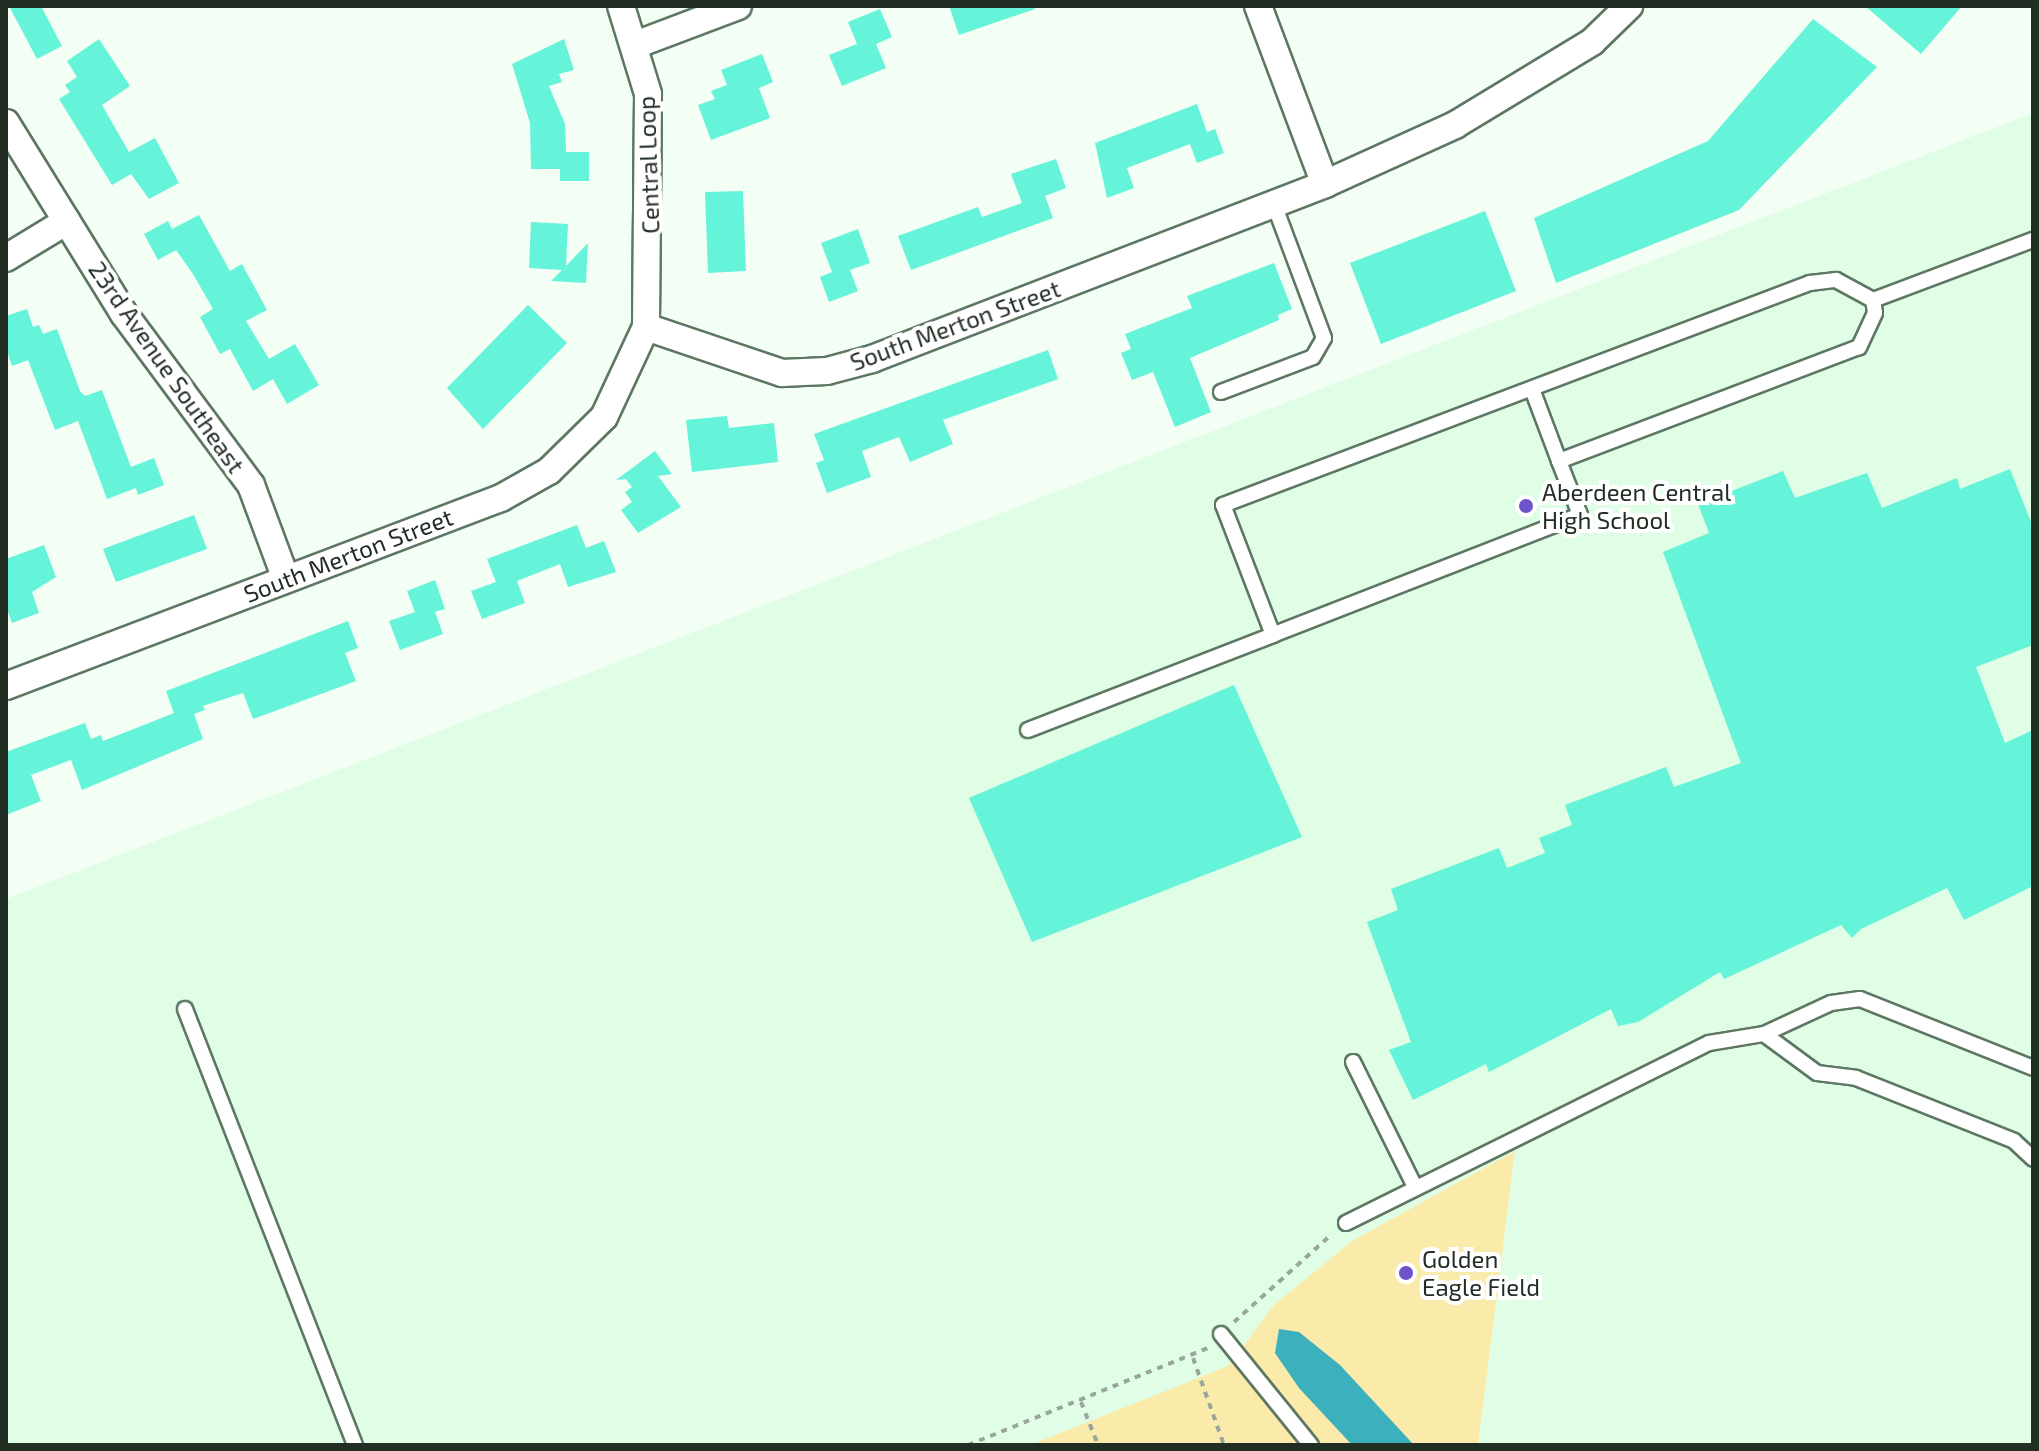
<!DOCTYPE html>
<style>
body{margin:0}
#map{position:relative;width:2039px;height:1451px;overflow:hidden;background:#f3fff5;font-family:"Exo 2",sans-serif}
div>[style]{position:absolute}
.built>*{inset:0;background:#e0fde6}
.green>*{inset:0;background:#fbebab}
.water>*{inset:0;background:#3db0be}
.building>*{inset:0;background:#65f3d9}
.path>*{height:4px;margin-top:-2px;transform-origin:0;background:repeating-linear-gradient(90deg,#9aa69c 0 6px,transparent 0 12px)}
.roads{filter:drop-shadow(2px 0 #5d7762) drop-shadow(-2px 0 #5d7762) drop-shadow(0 2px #5d7762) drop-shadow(0 -2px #5d7762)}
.service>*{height:14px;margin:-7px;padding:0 7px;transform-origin:7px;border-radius:7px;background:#fff}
.minor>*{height:26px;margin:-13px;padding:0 13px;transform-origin:13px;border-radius:13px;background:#fff}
.dots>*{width:22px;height:22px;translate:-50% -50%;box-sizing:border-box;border:4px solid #fff;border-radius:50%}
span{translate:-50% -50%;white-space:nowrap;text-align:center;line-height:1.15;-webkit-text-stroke:8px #fff;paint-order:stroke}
.street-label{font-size:24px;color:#222d24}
.poi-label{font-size:24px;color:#222d24}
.left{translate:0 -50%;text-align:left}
.frame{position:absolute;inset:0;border:8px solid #222d24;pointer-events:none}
</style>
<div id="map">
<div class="built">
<i style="clip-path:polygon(2033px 113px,2033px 1445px,6px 1445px,6px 899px)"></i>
</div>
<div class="green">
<i style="clip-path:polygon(1515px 1151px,1478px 1445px,1030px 1445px,1228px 1366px,1274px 1305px,1352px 1241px)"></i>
</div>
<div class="water">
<i style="clip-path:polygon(1279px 1329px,1299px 1332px,1340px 1365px,1414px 1445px,1352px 1445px,1299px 1388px,1275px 1353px)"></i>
</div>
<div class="building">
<i style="clip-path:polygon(9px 6px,41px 6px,62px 46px,37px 59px)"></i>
<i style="clip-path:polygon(949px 6px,1034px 6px,1035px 9px,959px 35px)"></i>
<i style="clip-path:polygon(1865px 6px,1962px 6px,1921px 54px)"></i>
<i style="clip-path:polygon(880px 9px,892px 37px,876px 44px,886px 68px,842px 86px,829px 55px,857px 44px,848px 22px)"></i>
<i style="clip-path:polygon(1813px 19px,1877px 67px,1739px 210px,1556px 283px,1534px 218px,1708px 141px)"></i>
<i style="clip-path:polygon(99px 39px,130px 86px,102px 105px,129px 152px,155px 138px,179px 183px,149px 199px,131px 174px,112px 185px,59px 99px,70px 92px,65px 85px,77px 77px,67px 61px)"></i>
<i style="clip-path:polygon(564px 39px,574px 70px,559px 74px,562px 82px,549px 86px,565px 124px,566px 152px,589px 152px,589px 181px,560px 181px,560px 169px,531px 169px,530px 123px,512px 64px)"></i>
<i style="clip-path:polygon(762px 54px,773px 82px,759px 88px,770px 118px,711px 140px,698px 105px,715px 99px,711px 91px,727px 85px,721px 70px)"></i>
<i style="clip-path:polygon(1197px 104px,1207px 132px,1215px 129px,1224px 153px,1197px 163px,1190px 144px,1127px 168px,1134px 188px,1107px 198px,1095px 143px)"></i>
<i style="clip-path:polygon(1056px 159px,1066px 188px,1045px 196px,1053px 218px,911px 270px,898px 236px,978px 207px,982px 217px,1022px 203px,1011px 174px)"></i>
<i style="clip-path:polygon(743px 191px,746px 271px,708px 273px,705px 192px)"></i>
<i style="clip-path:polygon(1485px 211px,1516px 291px,1381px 344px,1350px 263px)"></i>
<i style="clip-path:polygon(199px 215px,230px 271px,242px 264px,267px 310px,246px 321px,269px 359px,295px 344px,319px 385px,287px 404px,273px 379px,253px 391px,230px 349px,220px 354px,200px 317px,213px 309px,193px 274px,176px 250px,158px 260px,144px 234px,168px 221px,172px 229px)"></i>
<i style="clip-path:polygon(531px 222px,568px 224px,566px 266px,588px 243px,586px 283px,551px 281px,562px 270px,529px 268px)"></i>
<i style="clip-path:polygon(858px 229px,870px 263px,850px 270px,858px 291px,829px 302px,820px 277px,832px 272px,821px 243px)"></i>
<i style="clip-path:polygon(1274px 263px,1292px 309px,1278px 315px,1279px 320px,1190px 358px,1211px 412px,1175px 427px,1153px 372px,1132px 380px,1121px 353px,1131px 349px,1125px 334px,1192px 308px,1187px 296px)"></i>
<i style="clip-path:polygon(528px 305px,567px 343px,483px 429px,447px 388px)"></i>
<i style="clip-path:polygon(27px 309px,33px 327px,39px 325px,43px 334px,57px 329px,80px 391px,85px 396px,102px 390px,131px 467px,154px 458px,164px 485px,138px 495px,136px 488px,107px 499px,78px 421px,55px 430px,28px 360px,12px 366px,6px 348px,6px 316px)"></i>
<i style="clip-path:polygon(1048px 350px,1058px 379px,943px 420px,953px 444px,910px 462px,899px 437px,862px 451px,871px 477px,827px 493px,816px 463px,824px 460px,814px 434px)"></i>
<i style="clip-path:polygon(727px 416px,729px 428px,774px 423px,778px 462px,692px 472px,686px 420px)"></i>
<i style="clip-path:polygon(655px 451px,672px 474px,658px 476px,681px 507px,638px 533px,621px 510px,632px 502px,625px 492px,632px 487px,626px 479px,616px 480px)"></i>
<i style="clip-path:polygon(2010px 469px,2033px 527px,2033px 645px,1976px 667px,2005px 743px,2033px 730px,2033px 886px,1964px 920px,1947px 888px,1861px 929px,1852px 938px,1841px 925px,1724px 979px,1720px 972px,1638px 1022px,1618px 1026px,1611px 1009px,1489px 1072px,1486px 1064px,1413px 1100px,1389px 1050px,1411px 1042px,1367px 922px,1398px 910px,1391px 889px,1499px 848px,1507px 868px,1545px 853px,1539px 838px,1572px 825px,1565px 805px,1666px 767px,1674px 787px,1741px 763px,1663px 552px,1709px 533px,1698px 504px,1783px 471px,1795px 498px,1867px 473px,1882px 508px,1957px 478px,1960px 489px)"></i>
<i style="clip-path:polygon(194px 515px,207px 549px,116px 582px,103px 549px)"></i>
<i style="clip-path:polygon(577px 525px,586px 548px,604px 541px,616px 572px,568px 587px,560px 564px,517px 581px,525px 603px,482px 619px,471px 591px,496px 582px,487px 559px)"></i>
<i style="clip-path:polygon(44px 545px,56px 577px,32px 592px,39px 613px,12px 623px,6px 606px,6px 559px)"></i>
<i style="clip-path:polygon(435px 580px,445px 609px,435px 612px,443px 634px,400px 650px,389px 621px,415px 612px,407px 591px)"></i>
<i style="clip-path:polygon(348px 621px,358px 648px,345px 653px,356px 681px,253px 719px,243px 693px,203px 706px,205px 710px,194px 714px,203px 739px,82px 790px,71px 760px,31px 775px,41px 801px,6px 815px,6px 752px,85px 723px,91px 739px,101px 735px,103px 741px,149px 723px,174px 713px,166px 691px)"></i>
<i style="clip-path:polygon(1234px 685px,1302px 837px,1032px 942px,969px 798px)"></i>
</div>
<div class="path">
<i style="left:1234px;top:1322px;width:132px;rotate:-41.9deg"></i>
<i style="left:1193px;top:1358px;width:92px;rotate:70.4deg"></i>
<i style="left:1081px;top:1402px;width:46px;rotate:68.4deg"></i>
<i style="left:968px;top:1445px;width:259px;rotate:-22deg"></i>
</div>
<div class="roads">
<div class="service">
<i style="left:1873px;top:300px;width:171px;rotate:-20.6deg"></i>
<i style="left:1532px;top:389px;width:77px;rotate:69.4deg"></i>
<i style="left:1559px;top:461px;width:58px;rotate:68.7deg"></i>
<i style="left:1580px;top:515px;width:330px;rotate:158.7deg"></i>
<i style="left:1273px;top:635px;width:139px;rotate:-111deg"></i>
<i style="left:1223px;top:505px;width:628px;rotate:-20.72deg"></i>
<i style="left:1810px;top:283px;width:26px;rotate:-7deg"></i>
<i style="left:1836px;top:280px;width:42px;rotate:28.4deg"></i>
<i style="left:1873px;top:300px;width:13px;rotate:81deg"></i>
<i style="left:1875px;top:313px;width:38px;rotate:115deg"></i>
<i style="left:1859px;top:347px;width:321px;rotate:159.2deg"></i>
<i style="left:1221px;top:392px;width:98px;rotate:-20.8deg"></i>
<i style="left:1313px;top:357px;width:22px;rotate:-60deg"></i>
<i style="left:1324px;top:338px;width:143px;rotate:-110.5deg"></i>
<i style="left:1028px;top:730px;width:263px;rotate:-21.2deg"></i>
<i style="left:185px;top:1009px;width:468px;rotate:68.7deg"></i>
<i style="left:1764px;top:1034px;width:66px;rotate:36.3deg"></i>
<i style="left:1817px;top:1073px;width:39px;rotate:7deg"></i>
<i style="left:1856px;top:1078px;width:170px;rotate:21.7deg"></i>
<i style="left:2014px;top:1141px;width:26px;rotate:43deg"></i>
<i style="left:1353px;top:1062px;width:140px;rotate:63.6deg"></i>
<i style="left:1346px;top:1223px;width:405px;rotate:-26.4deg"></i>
<i style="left:1709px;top:1043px;width:56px;rotate:-9.3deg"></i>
<i style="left:1764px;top:1034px;width:74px;rotate:-24.8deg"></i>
<i style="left:1831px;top:1003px;width:29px;rotate:-8deg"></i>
<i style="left:1860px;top:999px;width:186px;rotate:21.7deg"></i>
<i style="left:1221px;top:1334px;width:143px;rotate:51deg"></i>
</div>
<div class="minor">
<i style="left:621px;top:6px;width:92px;rotate:72.9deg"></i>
<i style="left:648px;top:94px;width:233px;rotate:90.5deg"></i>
<i style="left:1258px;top:6px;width:190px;rotate:69.4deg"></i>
<i style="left:635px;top:45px;width:110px;rotate:-20.7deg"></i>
<i style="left:6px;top:123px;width:225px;rotate:58.3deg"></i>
<i style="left:124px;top:314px;width:213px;rotate:53.4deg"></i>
<i style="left:251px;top:485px;width:100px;rotate:69.6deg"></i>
<i style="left:6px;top:258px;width:71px;rotate:-31.2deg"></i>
<i style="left:6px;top:686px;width:529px;rotate:-20.8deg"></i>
<i style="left:501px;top:498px;width:55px;rotate:-29.4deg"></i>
<i style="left:549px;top:471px;width:77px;rotate:-44.5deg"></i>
<i style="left:604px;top:417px;width:99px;rotate:-65deg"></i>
<i style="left:646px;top:327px;width:144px;rotate:18.7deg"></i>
<i style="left:782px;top:373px;width:45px;rotate:-2.5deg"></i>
<i style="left:827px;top:371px;width:47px;rotate:-14.9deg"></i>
<i style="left:872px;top:359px;width:486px;rotate:-21.1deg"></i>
<i style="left:1325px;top:184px;width:143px;rotate:-24.4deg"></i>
<i style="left:1455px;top:125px;width:160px;rotate:-31.2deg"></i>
<i style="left:1592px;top:42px;width:52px;rotate:-44.2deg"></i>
</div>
</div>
<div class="dots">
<i style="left:1526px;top:506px;background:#6f53cc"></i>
<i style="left:1406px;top:1273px;background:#6f53cc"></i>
</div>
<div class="street-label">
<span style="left:648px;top:165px;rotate:-92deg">Central Loop</span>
<span style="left:955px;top:325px;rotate:-20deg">South Merton Street</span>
<span style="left:167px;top:367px;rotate:55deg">23rd Avenue Southeast</span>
<span style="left:348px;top:555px;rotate:-21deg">South Merton Street</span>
</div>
<div class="poi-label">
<span class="left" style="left:1542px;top:506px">Aberdeen Central<br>High School</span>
<span class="left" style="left:1422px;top:1273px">Golden<br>Eagle Field</span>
</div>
<div class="frame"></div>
</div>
